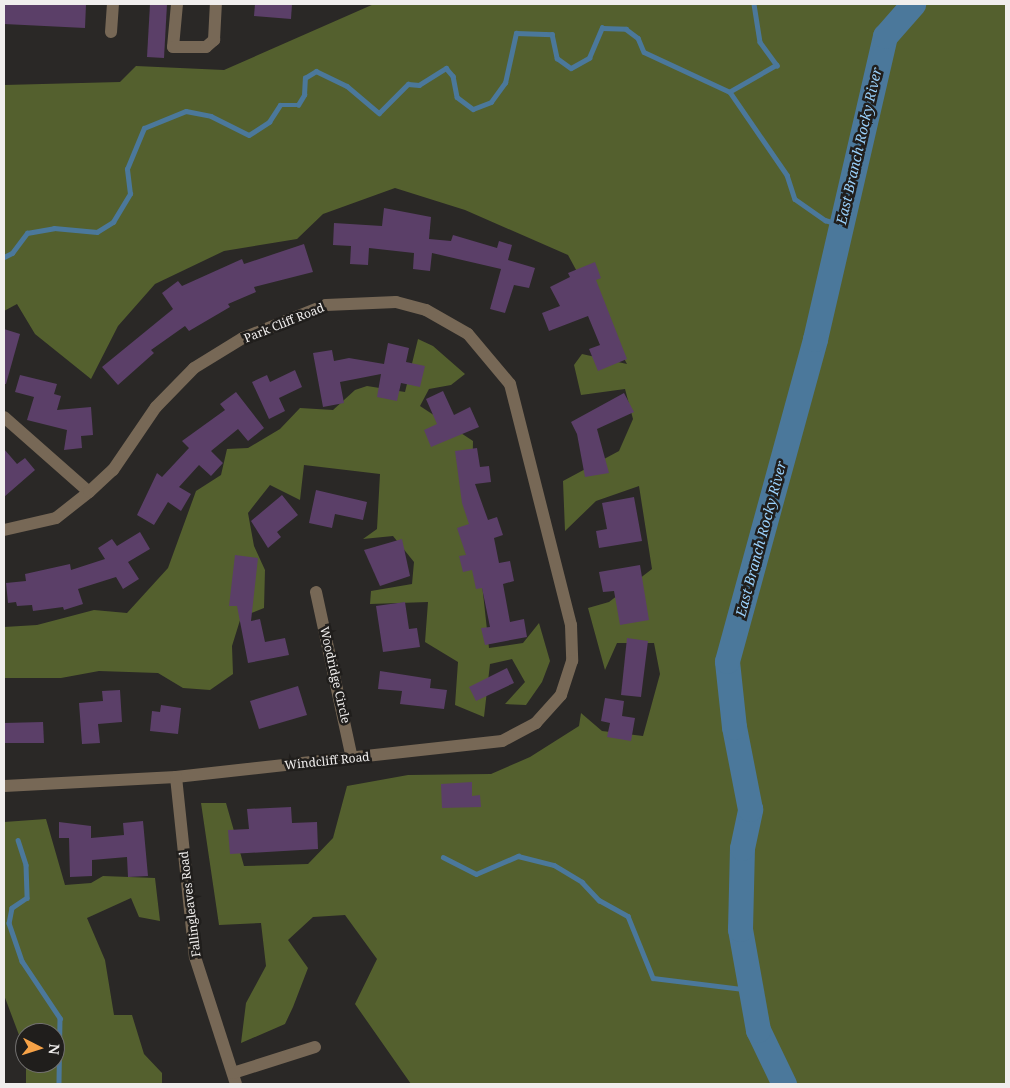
<!DOCTYPE html>
<style>
body{margin:0}
#map{position:relative;width:1010px;height:1088px;overflow:hidden;background:#2a2826;font-family:"Noto Serif",serif}
div>[style]{position:absolute}
.forest>*{inset:0;background:#54602e}
.stream>*{height:4.5px;margin:-2.25px;padding:0 2.25px;transform-origin:2.25px;border-radius:2.25px;background:#4b789b}
.river>*{height:25px;margin:-12.5px;padding:0 12.5px;transform-origin:12.5px;border-radius:12.5px;background:#4b789b}
.building>*{inset:0;background:#5b3f68}
.minor>*{height:12px;margin:-6px;padding:0 6px;transform-origin:6px;border-radius:6px;background:#776856}
span{translate:-50% -50%;white-space:nowrap;text-align:center;line-height:1.15;-webkit-text-stroke:5px #201e1c;paint-order:stroke}
.street-label{font-size:12px;color:#f0eeed}
.water-label{font-size:14px;color:#9bd2fd;font-style:italic}
.frame{position:absolute;inset:0;border:5px solid #f0eeed;pointer-events:none}
.north{position:absolute;left:15px;top:1023px;width:50px;height:50px;box-sizing:border-box;background:#201e1c;border:1px solid #737170;border-radius:50%;rotate:95deg;font-size:14px;font-weight:700;line-height:20px;text-align:center;color:#f0eeed}
.north::after{content:'';display:block;margin:auto;width:18px;height:22px;background:#f6a247;clip-path:polygon(50% 0,100% 100%,50% 72%,0 100%)}
</style>
<div id="map">
<div class="forest">
<i style="clip-path:polygon(374px 4px,1006px 4px,1006px 1084px,411px 1084px,355px 1004px,377px 959px,345px 915px,313px 917px,288px 940px,308px 968px,293px 1007px,285px 1024px,241px 1043px,246px 1003px,266px 966px,261px 923px,219px 925px,201px 803px,226px 803px,244px 866px,308px 864px,333px 838px,347px 786px,408px 775px,491px 774px,530px 757px,579px 726px,581px 713px,602px 731px,643px 736px,660px 674px,654px 643px,617px 643px,605px 670px,588px 608px,609px 602px,652px 569px,639px 486px,596px 501px,565px 531px,563px 481px,619px 451px,633px 419px,625px 389px,581px 395px,574px 365px,582px 354px,627px 364px,568px 255px,465px 210px,395px 188px,323px 214px,297px 239px,224px 251px,155px 284px,118px 326px,91px 379px,35px 334px,17px 304px,4px 311px,4px 85px,120px 82px,136px 66px,224px 70px)"></i>
<i style="clip-path:polygon(418px 339px,433px 346px,465px 374px,451px 385px,429px 389px,420px 406px,473px 441px,472px 492px,489px 648px,523px 643px,539px 623px,550px 661px,542px 682px,526px 705px,505px 704px,525px 682px,512px 659px,490px 664px,484px 717px,455px 705px,458px 662px,425px 642px,428px 602px,370px 604px,371px 591px,412px 584px,414px 562px,393px 536px,363px 539px,377px 529px,380px 474px,304px 465px,300px 500px,270px 485px,248px 513px,254px 546px,265px 570px,264px 608px,241px 617px,232px 646px,233px 674px,210px 690px,183px 688px,158px 673px,99px 671px,61px 678px,4px 678px,4px 627px,37px 625px,94px 610px,127px 613px,168px 568px,196px 491px,221px 475px,227px 449px,248px 448px,280px 429px,300px 408px,333px 410px,355px 390px,367px 386px,405px 392px)"></i>
<i style="clip-path:polygon(46px 819px,65px 885px,91px 883px,103px 876px,155px 878px,160px 921px,139px 917px,131px 898px,87px 918px,105px 960px,114px 1015px,132px 1015px,144px 1054px,162px 1073px,162px 1084px,26px 1084px,26px 1063px,55px 1063px,55px 1033px,25px 1033px,25px 1051px,4px 995px,4px 822px)"></i>
</div>
<div class="stream">
<i style="left:754px;top:4px;width:38px;rotate:81deg"></i>
<i style="left:760px;top:42px;width:29px;rotate:54deg"></i>
<i style="left:777px;top:65px;width:54px;rotate:150.1deg"></i>
<i style="left:730px;top:92px;width:101px;rotate:55.5deg"></i>
<i style="left:787px;top:175px;width:25px;rotate:72deg"></i>
<i style="left:795px;top:199px;width:37px;rotate:35deg"></i>
<i style="left:825px;top:220px;width:17px;rotate:17deg"></i>
<i style="left:4px;top:257px;width:9px;rotate:-27deg"></i>
<i style="left:12px;top:253px;width:25px;rotate:-53deg"></i>
<i style="left:27px;top:233px;width:27px;rotate:-10deg"></i>
<i style="left:54px;top:228px;width:43px;rotate:5.3deg"></i>
<i style="left:97px;top:232px;width:19px;rotate:-32deg"></i>
<i style="left:113px;top:222px;width:33px;rotate:-59deg"></i>
<i style="left:130px;top:194px;width:25px;rotate:-97deg"></i>
<i style="left:127px;top:169px;width:44px;rotate:-67.5deg"></i>
<i style="left:144px;top:128px;width:45px;rotate:-22deg"></i>
<i style="left:186px;top:111px;width:25px;rotate:11deg"></i>
<i style="left:211px;top:116px;width:42px;rotate:26.6deg"></i>
<i style="left:249px;top:135px;width:24px;rotate:-33deg"></i>
<i style="left:269px;top:122px;width:20px;rotate:-57deg"></i>
<i style="left:280px;top:105px;width:18px"></i>
<i style="left:298px;top:105px;width:12px;rotate:-59deg"></i>
<i style="left:304px;top:95px;width:17px;rotate:-87deg"></i>
<i style="left:305px;top:78px;width:13px;rotate:-32deg"></i>
<i style="left:316px;top:71px;width:34px;rotate:26deg"></i>
<i style="left:347px;top:86px;width:42px;rotate:40.2deg"></i>
<i style="left:379px;top:113px;width:41px;rotate:-45deg"></i>
<i style="left:408px;top:84px;width:11px;rotate:5deg"></i>
<i style="left:419px;top:85px;width:32px;rotate:-32deg"></i>
<i style="left:446px;top:68px;width:11px;rotate:49deg"></i>
<i style="left:453px;top:76px;width:21px;rotate:79deg"></i>
<i style="left:457px;top:97px;width:20px;rotate:37deg"></i>
<i style="left:473px;top:109px;width:19px;rotate:-21deg"></i>
<i style="left:491px;top:102px;width:24px;rotate:-54deg"></i>
<i style="left:505px;top:83px;width:51px;rotate:-77.6deg"></i>
<i style="left:516px;top:33px;width:36px;rotate:2deg"></i>
<i style="left:552px;top:34px;width:25px;rotate:78deg"></i>
<i style="left:557px;top:58px;width:17px;rotate:36deg"></i>
<i style="left:571px;top:68px;width:21px;rotate:-29deg"></i>
<i style="left:589px;top:58px;width:33px;rotate:-67deg"></i>
<i style="left:602px;top:28px;width:24px;rotate:2deg"></i>
<i style="left:626px;top:29px;width:15px;rotate:37deg"></i>
<i style="left:638px;top:38px;width:15px;rotate:67deg"></i>
<i style="left:644px;top:52px;width:95px;rotate:24.9deg"></i>
<i style="left:18px;top:840px;width:26px;rotate:72deg"></i>
<i style="left:26px;top:865px;width:33px;rotate:88deg"></i>
<i style="left:27px;top:898px;width:18px;rotate:146deg"></i>
<i style="left:12px;top:908px;width:15px;rotate:101deg"></i>
<i style="left:9px;top:923px;width:40px;rotate:71.1deg"></i>
<i style="left:22px;top:961px;width:69px;rotate:56.3deg"></i>
<i style="left:60px;top:1018px;width:66px;rotate:90.9deg"></i>
<i style="left:443px;top:857px;width:37px;rotate:27deg"></i>
<i style="left:476px;top:874px;width:46px;rotate:-23.2deg"></i>
<i style="left:518px;top:856px;width:37px;rotate:14deg"></i>
<i style="left:554px;top:865px;width:33px;rotate:31deg"></i>
<i style="left:582px;top:882px;width:25px;rotate:47deg"></i>
<i style="left:599px;top:900px;width:33px;rotate:29deg"></i>
<i style="left:628px;top:916px;width:67px;rotate:68deg"></i>
<i style="left:653px;top:978px;width:99px;rotate:7deg"></i>
</div>
<div class="river">
<i style="left:784px;top:1084px;width:60px;rotate:-115.7deg"></i>
<i style="left:758px;top:1030px;width:103px;rotate:-100.1deg"></i>
<i style="left:740px;top:929px;width:81px;rotate:-88.6deg"></i>
<i style="left:742px;top:848px;width:40px;rotate:-78deg"></i>
<i style="left:750px;top:809px;width:84px;rotate:-101deg"></i>
<i style="left:734px;top:727px;width:66px;rotate:-96.1deg"></i>
<i style="left:727px;top:661px;width:334px;rotate:-74.7deg"></i>
<i style="left:815px;top:339px;width:311px;rotate:-77deg"></i>
<i style="left:885px;top:36px;width:43px;rotate:-48.8deg"></i>
</div>
<div class="building">
<i style="clip-path:polygon(4px 4px,86px 4px,85px 28px,4px 24px)"></i>
<i style="clip-path:polygon(150px 4px,167px 4px,164px 58px,147px 57px)"></i>
<i style="clip-path:polygon(255px 4px,292px 4px,291px 19px,254px 16px)"></i>
<i style="clip-path:polygon(384px 208px,431px 217px,429px 239px,451px 241px,453px 235px,497px 248px,499px 241px,512px 245px,508px 260px,535px 268px,529px 288px,514px 285px,505px 313px,490px 309px,501px 269px,432px 253px,430px 271px,413px 269px,414px 253px,369px 248px,368px 265px,350px 264px,351px 246px,333px 245px,334px 223px,382px 226px)"></i>
<i style="clip-path:polygon(304px 244px,313px 272px,254px 287px,256px 292px,228px 304px,230px 307px,189px 331px,185px 326px,151px 350px,154px 353px,118px 385px,102px 367px,173px 309px,162px 293px,178px 281px,182px 286px,242px 259px,244px 264px)"></i>
<i style="clip-path:polygon(595px 262px,601px 278px,596px 280px,627px 359px,598px 371px,589px 349px,600px 345px,588px 316px,549px 331px,542px 313px,560px 306px,550px 287px,570px 277px,568px 273px)"></i>
<i style="clip-path:polygon(4px 329px,20px 334px,6px 384px,4px 384px)"></i>
<i style="clip-path:polygon(388px 343px,409px 348px,406px 362px,425px 366px,420px 387px,401px 383px,397px 401px,377px 397px,381px 374px,340px 382px,344px 403px,323px 407px,313px 353px,332px 350px,334px 361px,349px 358px,384px 364px)"></i>
<i style="clip-path:polygon(295px 370px,302px 387px,279px 398px,285px 411px,269px 419px,252px 382px,267px 375px,270px 382px)"></i>
<i style="clip-path:polygon(20px 375px,57px 384px,54px 394px,61px 396px,57px 410px,91px 407px,93px 435px,81px 436px,82px 448px,64px 450px,67px 430px,27px 420px,34px 397px,15px 392px)"></i>
<i style="clip-path:polygon(443px 391px,454px 415px,470px 407px,479px 427px,431px 447px,424px 430px,437px 424px,426px 399px)"></i>
<i style="clip-path:polygon(236px 392px,264px 428px,248px 441px,238px 429px,211px 451px,223px 463px,211px 476px,199px 465px,179px 487px,191px 494px,181px 511px,168px 502px,154px 525px,137px 515px,157px 473px,162px 477px,189px 448px,182px 441px,225px 410px,220px 404px)"></i>
<i style="clip-path:polygon(624px 393px,634px 412px,597px 429px,609px 473px,585px 477px,577px 434px,571px 422px)"></i>
<i style="clip-path:polygon(477px 448px,480px 467px,489px 466px,491px 482px,475px 484px,488px 520px,497px 517px,503px 535px,494px 538px,499px 563px,510px 561px,514px 581px,503px 584px,510px 622px,524px 619px,527px 637px,485px 645px,481px 628px,490px 627px,482px 588px,476px 589px,472px 570px,463px 572px,459px 556px,466px 555px,457px 528px,469px 524px,462px 503px,455px 451px)"></i>
<i style="clip-path:polygon(4px 449px,17px 464px,25px 458px,35px 470px,4px 497px)"></i>
<i style="clip-path:polygon(316px 490px,367px 502px,363px 520px,335px 514px,332px 528px,309px 523px)"></i>
<i style="clip-path:polygon(282px 495px,298px 515px,277px 532px,281px 537px,268px 548px,251px 521px)"></i>
<i style="clip-path:polygon(634px 497px,642px 541px,599px 548px,596px 531px,607px 529px,602px 503px)"></i>
<i style="clip-path:polygon(140px 532px,150px 549px,128px 562px,139px 579px,123px 589px,116px 577px,78px 589px,83px 604px,64px 610px,63px 607px,33px 611px,32px 605px,17px 606px,16px 602px,8px 603px,6px 583px,26px 581px,25px 574px,70px 564px,71px 570px,105px 559px,98px 548px,112px 539px,117px 546px)"></i>
<i style="clip-path:polygon(402px 539px,410px 576px,380px 586px,364px 550px)"></i>
<i style="clip-path:polygon(235px 555px,258px 558px,251px 621px,260px 619px,265px 642px,285px 638px,289px 655px,248px 663px,237px 606px,229px 606px)"></i>
<i style="clip-path:polygon(640px 565px,649px 620px,620px 625px,614px 591px,603px 592px,599px 572px)"></i>
<i style="clip-path:polygon(405px 602px,409px 629px,417px 628px,420px 647px,383px 652px,376px 606px)"></i>
<i style="clip-path:polygon(627px 638px,648px 641px,641px 697px,621px 695px)"></i>
<i style="clip-path:polygon(507px 668px,514px 683px,476px 701px,469px 687px)"></i>
<i style="clip-path:polygon(380px 671px,431px 679px,430px 688px,447px 690px,444px 709px,400px 704px,402px 691px,378px 689px)"></i>
<i style="clip-path:polygon(298px 686px,307px 715px,259px 729px,250px 701px)"></i>
<i style="clip-path:polygon(120px 690px,122px 722px,98px 724px,100px 743px,82px 744px,79px 703px,103px 701px,102px 691px)"></i>
<i style="clip-path:polygon(605px 698px,624px 701px,622px 716px,635px 718px,631px 741px,607px 737px,610px 723px,601px 721px)"></i>
<i style="clip-path:polygon(161px 705px,181px 708px,178px 734px,150px 731px,152px 711px,160px 712px)"></i>
<i style="clip-path:polygon(43px 722px,44px 743px,5px 743px,4px 723px)"></i>
<i style="clip-path:polygon(472px 782px,472px 796px,480px 795px,481px 807px,442px 808px,441px 784px)"></i>
<i style="clip-path:polygon(291px 807px,292px 823px,317px 822px,318px 849px,230px 854px,228px 830px,249px 829px,247px 809px)"></i>
<i style="clip-path:polygon(143px 821px,148px 876px,128px 877px,127px 857px,92px 860px,92px 876px,70px 877px,69px 838px,59px 838px,59px 822px,91px 826px,91px 838px,124px 835px,123px 823px)"></i>
</div>
<div class="minor">
<i style="left:177px;top:4px;width:43px;rotate:95.3deg"></i>
<i style="left:173px;top:47px;width:33px"></i>
<i style="left:206px;top:47px;width:11px;rotate:-41deg"></i>
<i style="left:214px;top:40px;width:36px;rotate:-87deg"></i>
<i style="left:111px;top:32px;width:28px;rotate:-86deg"></i>
<i style="left:4px;top:417px;width:113px;rotate:41.4deg"></i>
<i style="left:4px;top:530px;width:53px;rotate:-13deg"></i>
<i style="left:56px;top:518px;width:42px;rotate:-38.2deg"></i>
<i style="left:89px;top:492px;width:33px;rotate:-43deg"></i>
<i style="left:113px;top:470px;width:76px;rotate:-55.7deg"></i>
<i style="left:156px;top:407px;width:54px;rotate:-45.7deg"></i>
<i style="left:194px;top:368px;width:57px;rotate:-31.5deg"></i>
<i style="left:243px;top:338px;width:89px;rotate:-21.7deg"></i>
<i style="left:326px;top:305px;width:70px;rotate:-2.5deg"></i>
<i style="left:396px;top:302px;width:31px;rotate:15deg"></i>
<i style="left:426px;top:310px;width:48px;rotate:29.7deg"></i>
<i style="left:468px;top:334px;width:65px;rotate:50deg"></i>
<i style="left:510px;top:384px;width:249px;rotate:75.8deg"></i>
<i style="left:571px;top:625px;width:36px;rotate:88deg"></i>
<i style="left:572px;top:661px;width:36px;rotate:108deg"></i>
<i style="left:561px;top:695px;width:38px;rotate:132deg"></i>
<i style="left:536px;top:723px;width:38px;rotate:152deg"></i>
<i style="left:502px;top:741px;width:328px;rotate:173.7deg"></i>
<i style="left:176px;top:777px;width:172px;rotate:177deg"></i>
<i style="left:316px;top:592px;width:170px;rotate:77.8deg"></i>
<i style="left:176px;top:777px;width:181px;rotate:84deg"></i>
<i style="left:195px;top:957px;width:133px;rotate:72.1deg"></i>
<i style="left:233px;top:1073px;width:86px;rotate:-17.6deg"></i>
</div>
<div class="street-label">
<span style="left:284px;top:323px;rotate:-22deg">Park Cliff Road</span>
<span style="left:335px;top:675px;rotate:77deg">Woodridge Circle</span>
<span style="left:327px;top:761px;rotate:-6deg">Windcliff Road</span>
<span style="left:190px;top:904px;rotate:-97deg">Fallingleaves Road</span>
</div>
<div class="water-label">
<span style="left:859px;top:146px;rotate:-77deg">East Branch Rocky River</span>
<span style="left:761px;top:539px;rotate:-75deg">East Branch Rocky River</span>
</div>
<div class="frame"></div>
<div class="north">N</div>
</div>
